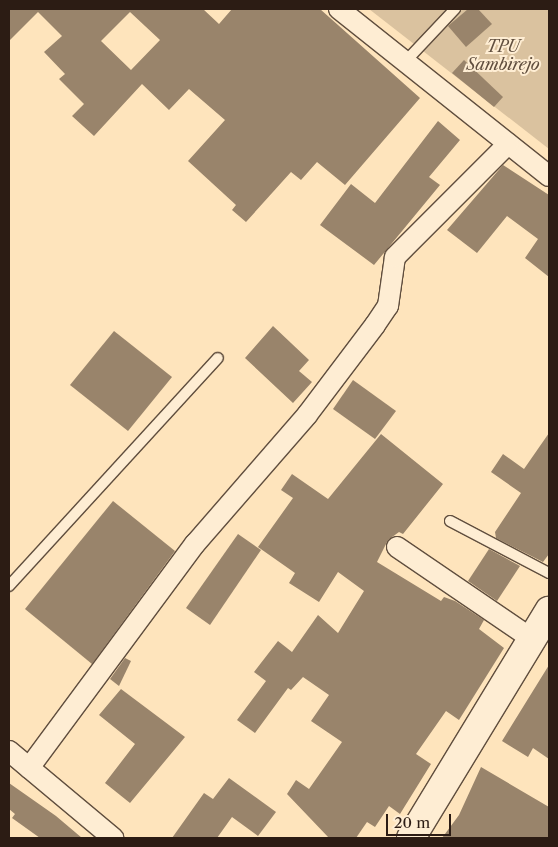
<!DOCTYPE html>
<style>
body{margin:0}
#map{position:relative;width:558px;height:847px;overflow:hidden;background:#fee4bc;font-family:"Libre Caslon Text",serif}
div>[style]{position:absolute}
.green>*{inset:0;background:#dac29f}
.building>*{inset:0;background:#99846b}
.roads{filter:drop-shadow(1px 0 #604e3e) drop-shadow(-1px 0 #604e3e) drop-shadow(0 1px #604e3e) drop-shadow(0 -1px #604e3e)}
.service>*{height:10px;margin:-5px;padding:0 5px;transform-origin:5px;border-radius:5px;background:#feedd3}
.minor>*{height:20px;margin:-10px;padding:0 10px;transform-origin:10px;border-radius:10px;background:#feedd3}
.secondary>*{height:28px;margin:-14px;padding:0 14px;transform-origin:14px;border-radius:14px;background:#feedd3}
span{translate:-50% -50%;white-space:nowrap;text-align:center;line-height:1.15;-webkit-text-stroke:4px #feedd3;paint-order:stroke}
.park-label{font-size:16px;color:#604e3e;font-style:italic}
.frame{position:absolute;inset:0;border:10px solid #2c1c14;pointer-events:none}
.scale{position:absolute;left:386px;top:814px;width:65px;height:22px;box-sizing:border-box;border:2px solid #2c1c14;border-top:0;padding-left:6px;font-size:15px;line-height:18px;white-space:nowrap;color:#2c1c14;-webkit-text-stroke:4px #feedd3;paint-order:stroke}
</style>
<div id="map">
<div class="green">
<i style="clip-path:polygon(369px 9px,549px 9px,549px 149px)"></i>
</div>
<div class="building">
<i style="clip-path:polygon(evenodd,9px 9px,203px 9px,219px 24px,232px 9px,320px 9px,420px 98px,345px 185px,317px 162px,301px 180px,291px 172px,246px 222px,232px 210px,236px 205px,188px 161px,225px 120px,189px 89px,169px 110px,142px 84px,94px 136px,72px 116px,84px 104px,59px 79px,65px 74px,44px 52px,62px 36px,38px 12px,9px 41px,9px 9px,130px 12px,160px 40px,131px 70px,101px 41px,130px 12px)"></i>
<i style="clip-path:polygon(468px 9px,478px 9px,492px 24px,466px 47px,448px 26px)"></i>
<i style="clip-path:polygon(464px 60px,503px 97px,494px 107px,452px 73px)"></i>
<i style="clip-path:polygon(438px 121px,460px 140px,429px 177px,440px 185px,374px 265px,320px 225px,351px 184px,375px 203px)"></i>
<i style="clip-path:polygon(503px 165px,549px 195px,549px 277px,525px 258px,538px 239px,507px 216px,477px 253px,447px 230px)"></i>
<i style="clip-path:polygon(273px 326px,309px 360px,299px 371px,312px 382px,293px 403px,245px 358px)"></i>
<i style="clip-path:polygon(114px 331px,172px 377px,128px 431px,70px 385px)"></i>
<i style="clip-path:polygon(353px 380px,396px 411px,375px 439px,333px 409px)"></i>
<i style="clip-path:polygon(549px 433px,549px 554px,543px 562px,496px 538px,495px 532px,521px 493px,491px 472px,503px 454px,524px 469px)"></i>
<i style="clip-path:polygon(381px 434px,443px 484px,403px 534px,399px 532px,388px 540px,377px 562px,441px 601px,444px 597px,455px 601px,484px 620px,479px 629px,504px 648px,459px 720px,446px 711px,416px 754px,431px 764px,400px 814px,389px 806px,375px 827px,367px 822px,356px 838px,329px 838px,287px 794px,296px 780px,309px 789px,342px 742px,311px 721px,329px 695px,303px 677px,291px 690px,288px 688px,255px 733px,237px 720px,266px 681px,254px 672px,278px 641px,292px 652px,318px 615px,338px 633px,364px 591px,338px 572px,319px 602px,289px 583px,295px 573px,258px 547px,293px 498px,281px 490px,292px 474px,328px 499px)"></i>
<i style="clip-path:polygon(113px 501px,175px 551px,92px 664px,25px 609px)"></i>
<i style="clip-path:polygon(238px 534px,261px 550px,210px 625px,186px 608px)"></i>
<i style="clip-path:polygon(489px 549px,520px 566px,497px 601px,468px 581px)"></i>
<i style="clip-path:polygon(125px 658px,131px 661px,119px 686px,110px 679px)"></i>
<i style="clip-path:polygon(549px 665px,549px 759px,533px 748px,528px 757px,502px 741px)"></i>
<i style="clip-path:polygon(121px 689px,185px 737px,130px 803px,105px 783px,135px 744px,99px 715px)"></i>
<i style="clip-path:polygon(481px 767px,549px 807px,549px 838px,442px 838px,459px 815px)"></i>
<i style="clip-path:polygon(229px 778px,276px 812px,258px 836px,232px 817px,217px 838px,172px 838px,204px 793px,213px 799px)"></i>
<i style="clip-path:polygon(9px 783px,56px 816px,82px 838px,40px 838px,12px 818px,15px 814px,9px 809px)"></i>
</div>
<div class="roads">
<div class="service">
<i style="left:405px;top:62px;width:73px;rotate:-46.7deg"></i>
<i style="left:450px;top:521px;width:112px;rotate:27.7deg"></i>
<i style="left:9px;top:586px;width:309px;rotate:-47.5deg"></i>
</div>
<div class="minor">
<i style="left:339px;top:9px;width:268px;rotate:38.5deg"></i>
<i style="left:397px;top:547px;width:163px;rotate:34.3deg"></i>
<i style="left:9px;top:751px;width:136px;rotate:39.9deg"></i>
<i style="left:29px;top:768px;width:279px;rotate:-53.5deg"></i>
<i style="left:195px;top:544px;width:171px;rotate:-49deg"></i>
<i style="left:307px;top:415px;width:113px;rotate:-52.9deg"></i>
<i style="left:375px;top:325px;width:23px;rotate:-56deg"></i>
<i style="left:388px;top:306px;width:49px;rotate:-81.9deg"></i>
<i style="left:395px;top:257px;width:160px;rotate:-45deg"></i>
</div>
<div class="secondary">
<i style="left:411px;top:838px;width:266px;rotate:-58.7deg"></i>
</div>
</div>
<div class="park-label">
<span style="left:503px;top:55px">TPU<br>Sambirejo</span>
</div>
<div class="frame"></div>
<div class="scale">20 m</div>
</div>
